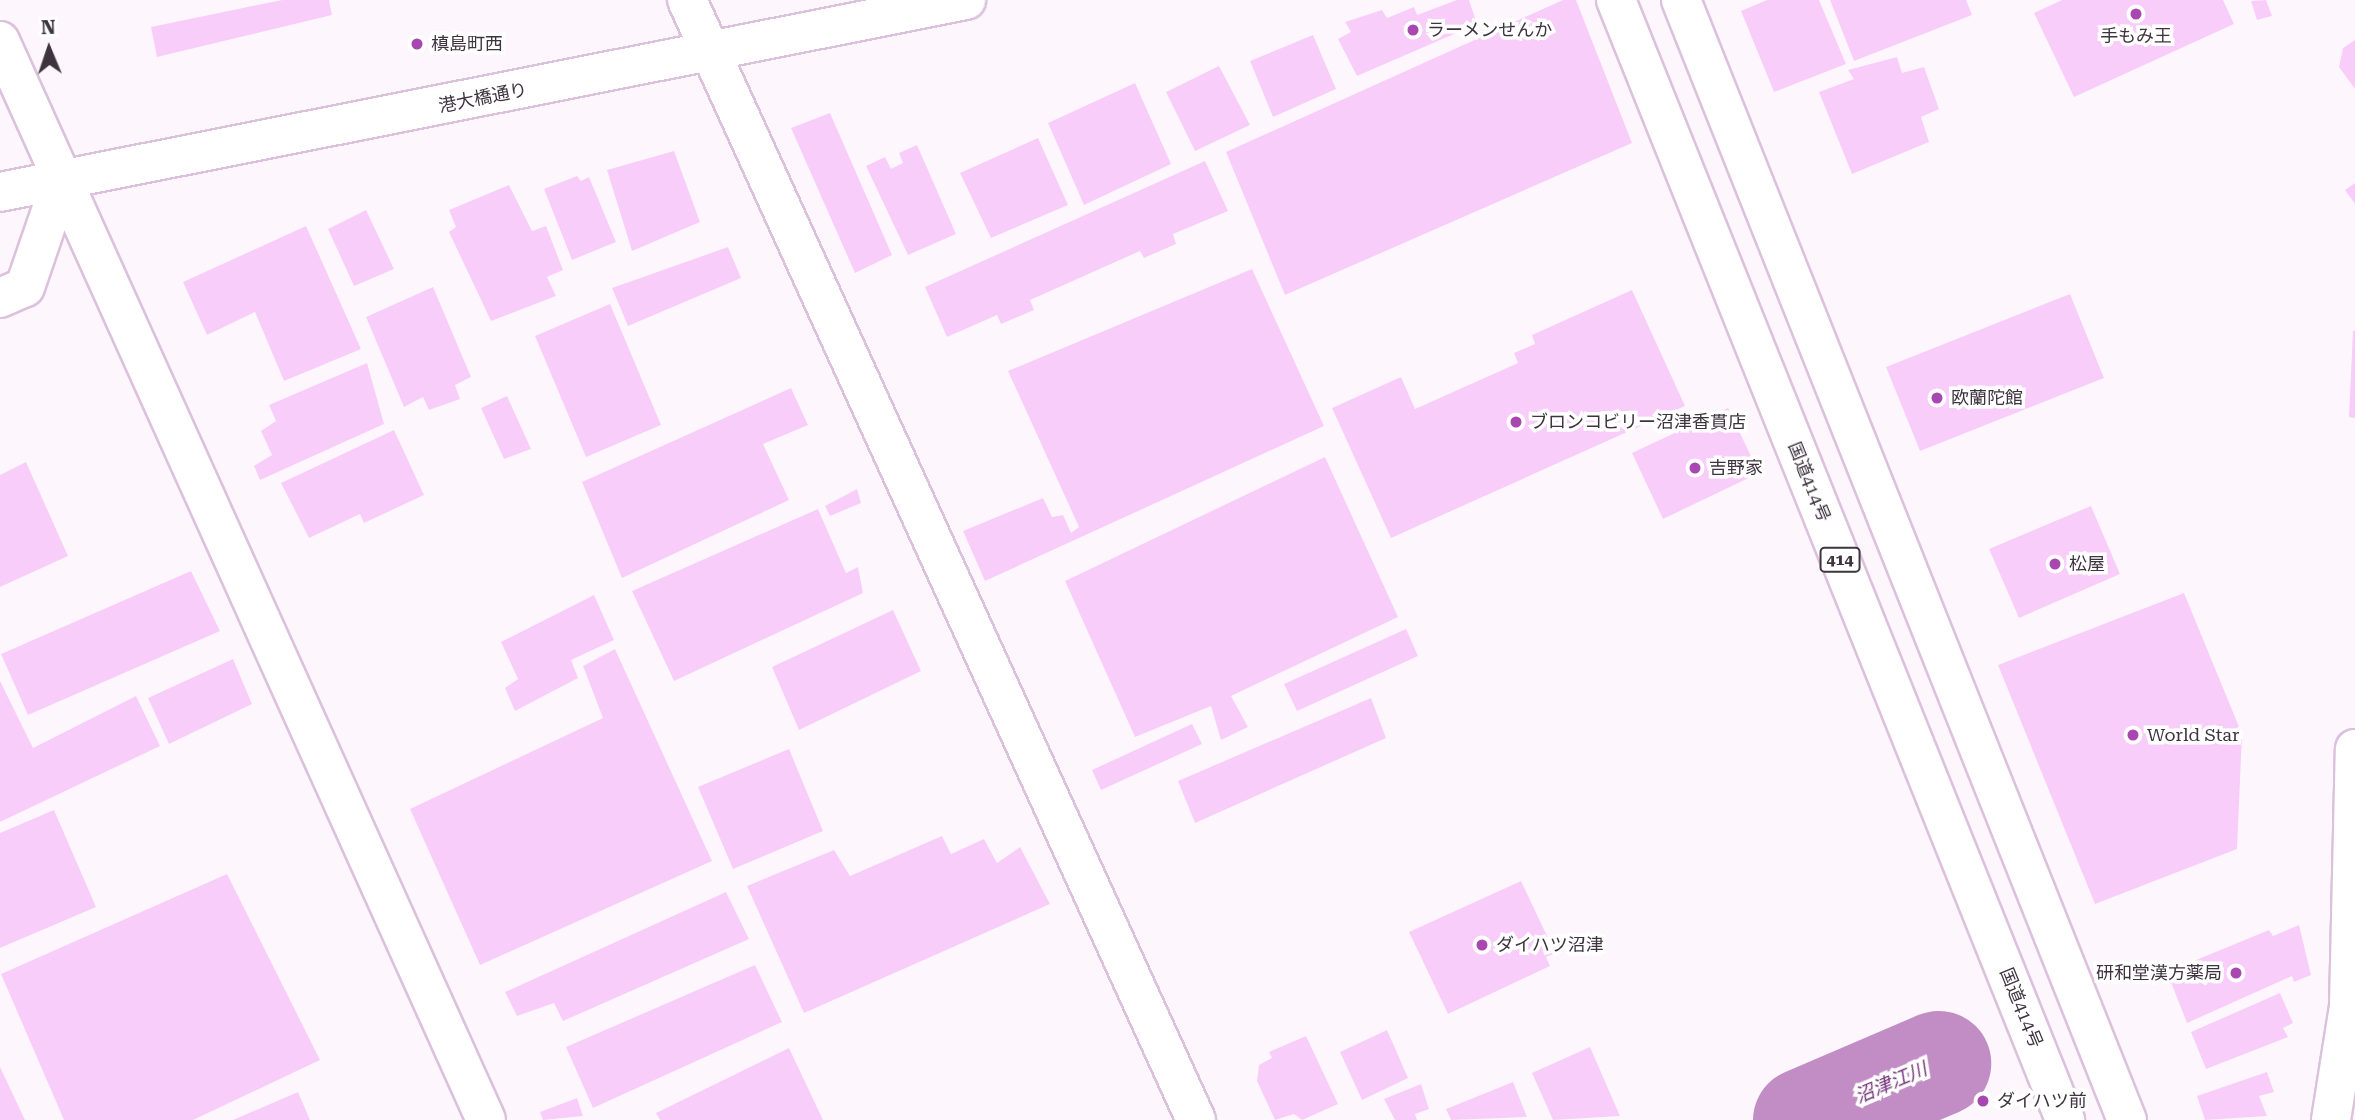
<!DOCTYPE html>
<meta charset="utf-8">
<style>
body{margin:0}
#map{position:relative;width:2355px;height:1120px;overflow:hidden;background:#fdf7fd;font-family:"Roboto Serif","Noto Sans JP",serif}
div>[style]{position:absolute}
.river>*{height:105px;margin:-52.5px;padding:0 52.5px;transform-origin:52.5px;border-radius:52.5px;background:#c18dc4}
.building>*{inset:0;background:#f9cdfa}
.roads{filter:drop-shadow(2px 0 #dcc1dd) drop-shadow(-2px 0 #dcc1dd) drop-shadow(0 2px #dcc1dd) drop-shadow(0 -2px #dcc1dd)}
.minor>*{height:38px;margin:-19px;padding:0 19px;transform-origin:19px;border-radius:19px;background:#fff}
.highway>*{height:38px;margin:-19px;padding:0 19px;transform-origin:19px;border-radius:19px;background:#fff}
.dots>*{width:19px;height:19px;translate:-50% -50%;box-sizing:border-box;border:4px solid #fff;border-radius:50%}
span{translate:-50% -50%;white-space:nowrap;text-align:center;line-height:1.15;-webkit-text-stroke:7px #fff;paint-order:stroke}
.shield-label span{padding:2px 5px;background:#fff;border:2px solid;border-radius:5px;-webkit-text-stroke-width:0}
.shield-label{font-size:16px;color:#3e343f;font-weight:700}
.poi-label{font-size:18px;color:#3e343f}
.left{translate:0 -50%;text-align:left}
.right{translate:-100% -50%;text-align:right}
.street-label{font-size:18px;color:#3e343f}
.water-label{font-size:19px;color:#743579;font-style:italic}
.north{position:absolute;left:14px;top:14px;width:70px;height:70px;-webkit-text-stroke:5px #fff;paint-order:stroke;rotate:358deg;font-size:19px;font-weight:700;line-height:28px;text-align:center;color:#3e343f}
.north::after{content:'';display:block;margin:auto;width:24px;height:32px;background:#3e343f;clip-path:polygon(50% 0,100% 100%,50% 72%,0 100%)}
</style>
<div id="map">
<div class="river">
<i style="left:1805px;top:1120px;width:145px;rotate:-23.2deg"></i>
</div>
<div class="building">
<i style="clip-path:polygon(282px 0,329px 0,332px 15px,157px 57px,151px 27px)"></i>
<i style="clip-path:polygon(1457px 0,1469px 0,1477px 24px,1357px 76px,1338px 39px,1351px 32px,1345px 22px,1382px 10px,1387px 18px,1414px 7px,1417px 15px)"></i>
<i style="clip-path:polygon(1563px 0,1576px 0,1632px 143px,1285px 295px,1226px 152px)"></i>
<i style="clip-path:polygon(1767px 0,1819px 0,1846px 64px,1774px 92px,1741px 11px)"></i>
<i style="clip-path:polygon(1830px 0,1966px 0,1972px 15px,1854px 61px)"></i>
<i style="clip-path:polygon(2062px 0,2223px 0,2234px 24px,2074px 97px,2034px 13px)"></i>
<i style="clip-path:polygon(2266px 0,2272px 16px,2257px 20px,2251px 1px)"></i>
<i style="clip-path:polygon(1313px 35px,1336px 89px,1273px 117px,1250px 61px)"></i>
<i style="clip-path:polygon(2355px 40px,2355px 89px,2339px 67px,2343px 48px)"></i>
<i style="clip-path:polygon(1897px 57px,1902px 73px,1924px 67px,1939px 109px,1921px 117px,1929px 142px,1852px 174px,1819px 92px,1854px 79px,1848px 70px)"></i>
<i style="clip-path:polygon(1219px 66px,1250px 125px,1195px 151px,1166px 92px)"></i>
<i style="clip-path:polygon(1135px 83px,1171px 164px,1084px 205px,1048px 123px)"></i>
<i style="clip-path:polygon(830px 113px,892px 255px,855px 273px,791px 128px)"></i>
<i style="clip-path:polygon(1038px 138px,1068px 205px,991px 238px,960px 173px)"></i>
<i style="clip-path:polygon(917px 145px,956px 234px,908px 255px,866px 166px,885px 157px,891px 169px,903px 163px,899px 153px)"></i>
<i style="clip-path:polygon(674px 151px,700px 222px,632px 251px,607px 170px)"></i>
<i style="clip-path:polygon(1205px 161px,1228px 211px,1173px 234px,1176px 244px,1144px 258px,1140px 251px,1030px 300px,1034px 310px,1001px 324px,997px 315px,947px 337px,925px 287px)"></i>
<i style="clip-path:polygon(577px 176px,581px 181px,589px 177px,616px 242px,572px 260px,544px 189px)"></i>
<i style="clip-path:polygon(2355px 183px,2355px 204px,2345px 190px)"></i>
<i style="clip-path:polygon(509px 185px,532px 231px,546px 226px,563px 270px,547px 277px,556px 296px,491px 321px,449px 232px,456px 227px,449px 210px)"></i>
<i style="clip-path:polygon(366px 210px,394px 269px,354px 286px,328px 229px)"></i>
<i style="clip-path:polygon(306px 226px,361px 349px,284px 381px,255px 312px,207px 335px,183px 282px)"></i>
<i style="clip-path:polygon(728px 247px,741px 278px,628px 326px,612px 288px)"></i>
<i style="clip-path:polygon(1252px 269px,1324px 426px,985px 581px,963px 531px,1043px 498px,1052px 517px,1063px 515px,1071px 533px,1079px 527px,1008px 371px)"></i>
<i style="clip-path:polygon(433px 287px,471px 377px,455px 385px,460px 399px,429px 410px,423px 397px,404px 407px,366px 317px)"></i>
<i style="clip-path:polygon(1632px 290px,1685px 406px,1391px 538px,1332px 408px,1401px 377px,1415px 409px,1518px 363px,1514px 353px,1535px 344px,1532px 335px)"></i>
<i style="clip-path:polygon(2070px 294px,2104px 378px,1920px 451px,1886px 367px)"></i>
<i style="clip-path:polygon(610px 304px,661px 425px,586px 457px,535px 336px)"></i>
<i style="clip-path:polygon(2353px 331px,2355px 331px,2355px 418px,2349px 417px)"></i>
<i style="clip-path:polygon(367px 363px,384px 424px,260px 480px,254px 466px,272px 455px,261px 431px,276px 421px,269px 405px)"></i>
<i style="clip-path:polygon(791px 388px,808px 425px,763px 444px,789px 500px,622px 578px,582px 482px)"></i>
<i style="clip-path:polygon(507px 396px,531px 449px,504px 459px,481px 408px)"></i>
<i style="clip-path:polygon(1728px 408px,1759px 473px,1663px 519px,1632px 453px)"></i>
<i style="clip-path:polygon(394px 430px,424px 495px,364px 523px,360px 514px,309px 538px,281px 483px)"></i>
<i style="clip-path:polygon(1325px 457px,1398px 617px,1231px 696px,1248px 727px,1221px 740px,1211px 706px,1135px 737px,1065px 581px)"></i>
<i style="clip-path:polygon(26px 462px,68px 556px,0 587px,0 475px)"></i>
<i style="clip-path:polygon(857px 489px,861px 503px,830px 516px,825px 506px)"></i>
<i style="clip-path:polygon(2091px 506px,2120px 574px,2019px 618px,1989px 549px)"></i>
<i style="clip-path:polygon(818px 509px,846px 573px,858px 567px,863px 593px,674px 681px,632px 591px)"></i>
<i style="clip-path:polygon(191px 571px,220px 631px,28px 715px,1px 654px)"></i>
<i style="clip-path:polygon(2184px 593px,2242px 734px,2237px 849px,2095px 904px,1998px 665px)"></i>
<i style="clip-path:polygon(594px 595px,614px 640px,571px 660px,578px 678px,515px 711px,505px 688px,518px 679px,501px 642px)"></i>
<i style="clip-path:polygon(893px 610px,921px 671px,799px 730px,772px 667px)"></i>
<i style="clip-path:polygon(1406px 629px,1418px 656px,1297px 711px,1284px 684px)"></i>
<i style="clip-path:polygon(615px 649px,712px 861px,480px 965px,410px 809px,603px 718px,583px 666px)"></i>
<i style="clip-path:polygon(233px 659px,252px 704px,169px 744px,148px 698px)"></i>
<i style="clip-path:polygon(0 681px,33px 748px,136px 696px,160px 746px,0 822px)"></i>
<i style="clip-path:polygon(1371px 698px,1386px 738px,1195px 823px,1178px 781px)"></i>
<i style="clip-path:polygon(1192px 724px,1202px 744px,1101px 790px,1092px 770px)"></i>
<i style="clip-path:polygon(789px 749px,823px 831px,733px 869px,698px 787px)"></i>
<i style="clip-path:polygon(54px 810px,96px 907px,0 948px,0 833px)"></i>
<i style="clip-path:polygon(942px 836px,951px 854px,984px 839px,997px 863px,1020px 847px,1050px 904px,804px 1013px,747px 886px,834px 850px,850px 876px)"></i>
<i style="clip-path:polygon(227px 874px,320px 1060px,193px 1120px,64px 1120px,1px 974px)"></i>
<i style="clip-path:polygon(1521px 881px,1555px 953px,1546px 957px,1550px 966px,1448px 1014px,1409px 932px)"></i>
<i style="clip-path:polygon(726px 892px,749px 939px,563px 1021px,554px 1003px,517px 1016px,505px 992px)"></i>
<i style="clip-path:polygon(2299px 925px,2311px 975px,2294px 982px,2292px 976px,2187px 1023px,2167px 972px,2269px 930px,2273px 936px)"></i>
<i style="clip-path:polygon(755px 965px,782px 1022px,593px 1108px,566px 1047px)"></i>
<i style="clip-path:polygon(2280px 993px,2293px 1023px,2283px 1028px,2288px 1037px,2206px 1069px,2191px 1032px)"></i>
<i style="clip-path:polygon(1387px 1030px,1408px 1078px,1362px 1100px,1340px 1052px)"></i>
<i style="clip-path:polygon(1306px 1036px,1338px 1104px,1302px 1120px,1294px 1114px,1275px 1120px,1257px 1081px,1259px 1065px,1272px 1058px,1269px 1052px)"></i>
<i style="clip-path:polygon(1590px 1047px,1620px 1116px,1553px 1120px,1532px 1073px)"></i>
<i style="clip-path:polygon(789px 1048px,823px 1120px,660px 1120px,656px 1113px)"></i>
<i style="clip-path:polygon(0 1067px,25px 1120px,0 1120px)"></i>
<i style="clip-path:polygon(2267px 1072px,2274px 1092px,2259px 1096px,2267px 1116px,2205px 1120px,2197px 1096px)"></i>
<i style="clip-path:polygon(1513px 1082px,1527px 1117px,1451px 1120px,1446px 1109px)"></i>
<i style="clip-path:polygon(1421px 1084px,1429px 1109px,1415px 1114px,1417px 1120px,1395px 1120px,1384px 1099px)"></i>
<i style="clip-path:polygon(298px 1092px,310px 1120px,233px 1120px)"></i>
<i style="clip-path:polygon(577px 1098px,583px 1116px,543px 1120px,540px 1112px)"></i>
</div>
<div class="roads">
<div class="minor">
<i style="left:687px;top:0;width:1230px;rotate:65.56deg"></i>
<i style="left:0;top:41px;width:1183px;rotate:65.75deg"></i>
<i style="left:0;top:192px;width:985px;rotate:-11.24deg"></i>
<i style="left:0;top:298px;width:27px;rotate:-24deg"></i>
<i style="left:25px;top:287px;width:114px;rotate:-71.1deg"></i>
<i style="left:2331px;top:1120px;width:115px;rotate:-81deg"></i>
<i style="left:2349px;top:1006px;width:257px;rotate:-88.7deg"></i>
</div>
<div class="highway">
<i style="left:1616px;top:0;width:1207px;rotate:68.15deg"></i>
<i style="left:1681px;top:0;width:1206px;rotate:68.29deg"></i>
</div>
</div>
<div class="dots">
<i style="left:2136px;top:14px;background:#a847af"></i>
<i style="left:1413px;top:30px;background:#a847af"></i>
<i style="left:417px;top:44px;background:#a847af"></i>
<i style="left:1937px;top:398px;background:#a847af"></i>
<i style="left:1516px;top:422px;background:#a847af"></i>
<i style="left:1695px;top:468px;background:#a847af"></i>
<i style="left:2055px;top:564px;background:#a847af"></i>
<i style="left:2133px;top:735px;background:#a847af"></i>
<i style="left:1482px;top:945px;background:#a847af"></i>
<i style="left:2236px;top:973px;background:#a847af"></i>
<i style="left:1983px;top:1101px;background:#a847af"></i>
</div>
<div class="shield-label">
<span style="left:1840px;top:560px">414</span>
</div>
<div class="poi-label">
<span class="left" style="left:1427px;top:30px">ラーメンせんか</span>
<span style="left:2136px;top:36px">手もみ王</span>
<span class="left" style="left:431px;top:44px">槙島町西</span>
<span class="left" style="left:1951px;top:398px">欧蘭陀館</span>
<span class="left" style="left:1530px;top:422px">ブロンコビリー沼津香貫店</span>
<span class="left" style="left:1709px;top:468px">吉野家</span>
<span class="left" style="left:2069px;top:564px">松屋</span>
<span class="left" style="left:2147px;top:735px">World Star</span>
<span class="left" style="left:1496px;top:945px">ダイハツ沼津</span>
<span class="right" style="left:2222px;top:973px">研和堂漢方薬局</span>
<span class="left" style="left:1997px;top:1101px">ダイハツ前</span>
</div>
<div class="street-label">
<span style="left:483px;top:98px;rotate:-11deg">港大橋通り</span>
<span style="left:1809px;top:482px;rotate:68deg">国道414号</span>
<span style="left:2021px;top:1008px;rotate:68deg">国道414号</span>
</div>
<div class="water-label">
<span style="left:1891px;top:1083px;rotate:-23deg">沼津江川</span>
</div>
<div class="north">N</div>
</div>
